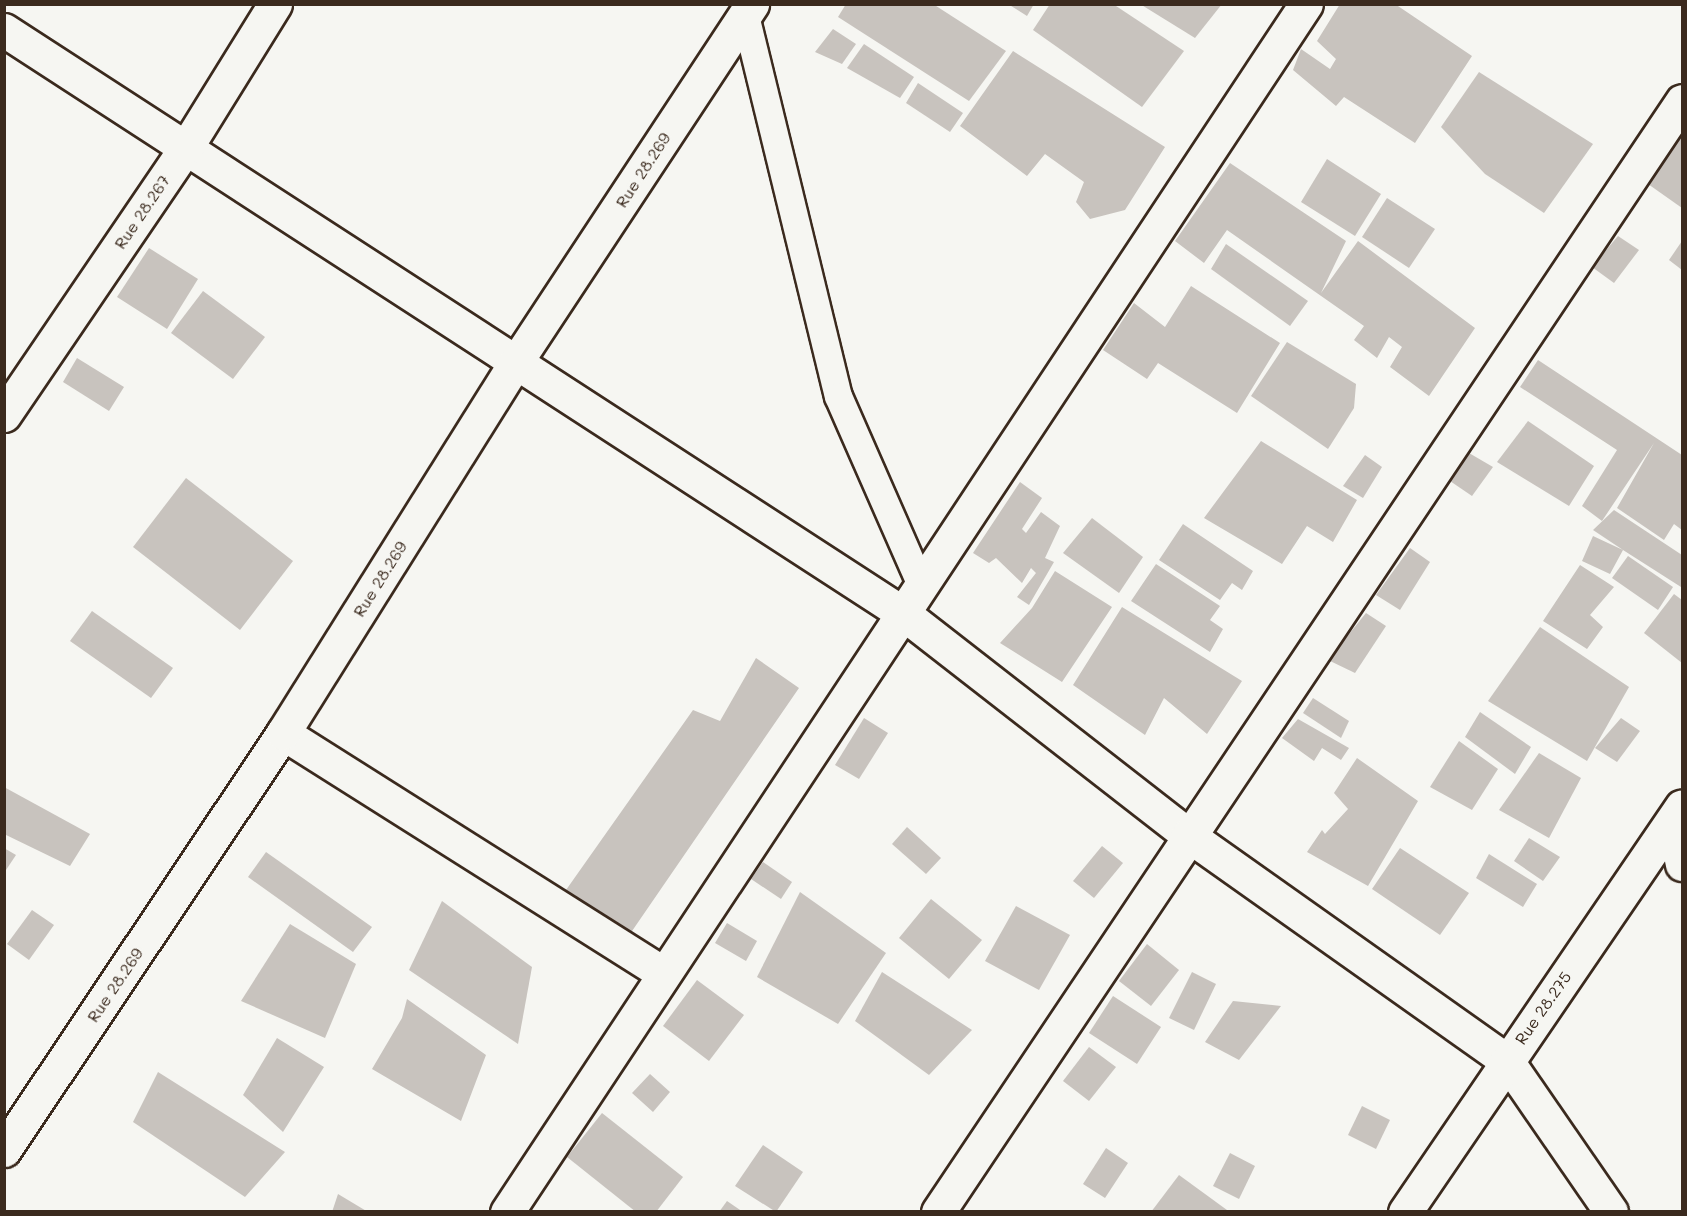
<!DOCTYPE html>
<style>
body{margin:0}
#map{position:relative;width:1687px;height:1216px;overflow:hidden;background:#f6f6f2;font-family:Mali,sans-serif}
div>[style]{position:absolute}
.building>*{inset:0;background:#c8c3be}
.roads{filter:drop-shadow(2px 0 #3b2a1e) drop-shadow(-2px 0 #3b2a1e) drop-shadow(0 2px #3b2a1e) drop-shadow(0 -2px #3b2a1e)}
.service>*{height:27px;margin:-13.5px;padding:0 13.5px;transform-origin:13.5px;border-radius:13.5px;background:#f6f6f2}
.minor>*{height:33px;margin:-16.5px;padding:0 16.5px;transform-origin:16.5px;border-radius:16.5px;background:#f6f6f2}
span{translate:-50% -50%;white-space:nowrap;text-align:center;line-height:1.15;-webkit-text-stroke:6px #f6f6f2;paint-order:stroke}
.street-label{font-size:16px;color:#3b2a1e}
.frame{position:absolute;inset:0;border:6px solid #3b2a1e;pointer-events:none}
</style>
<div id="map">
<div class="building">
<i style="clip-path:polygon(846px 4px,933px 4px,1006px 51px,969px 101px,838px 17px)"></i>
<i style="clip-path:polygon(1008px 4px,1034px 4px,1027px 16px)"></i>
<i style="clip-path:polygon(1050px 4px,1113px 4px,1184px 51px,1142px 107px,1033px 30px)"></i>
<i style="clip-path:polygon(1140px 4px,1222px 4px,1195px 38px)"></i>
<i style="clip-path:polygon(1340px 4px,1395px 4px,1472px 56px,1415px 143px,1344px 97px,1336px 106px,1293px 70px,1301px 49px,1330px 69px,1336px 59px,1317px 41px)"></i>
<i style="clip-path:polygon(833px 29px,856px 44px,842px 64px,815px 52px)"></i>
<i style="clip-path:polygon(864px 44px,914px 77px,900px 98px,847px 68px)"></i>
<i style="clip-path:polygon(1013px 51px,1165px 147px,1125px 210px,1090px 219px,1076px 202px,1084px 182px,1045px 154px,1027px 176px,960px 126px)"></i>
<i style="clip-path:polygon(1479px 72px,1593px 144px,1544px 213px,1485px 174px,1441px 127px)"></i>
<i style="clip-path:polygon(918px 83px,963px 113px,950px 132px,906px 103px)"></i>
<i style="clip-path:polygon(1682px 129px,1682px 208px,1648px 184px)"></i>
<i style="clip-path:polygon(1327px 159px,1381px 194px,1355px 236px,1301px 202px)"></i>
<i style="clip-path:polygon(1230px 163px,1346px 241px,1321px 293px,1358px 241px,1475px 328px,1429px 396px,1390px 367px,1402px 347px,1389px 337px,1377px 358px,1354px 340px,1364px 326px,1227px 230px,1204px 263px,1175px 241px)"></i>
<i style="clip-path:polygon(1387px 198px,1435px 229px,1409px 268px,1362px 237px)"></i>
<i style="clip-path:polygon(1618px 236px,1639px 250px,1614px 283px,1592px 267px)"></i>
<i style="clip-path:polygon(1682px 241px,1682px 270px,1669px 260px)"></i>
<i style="clip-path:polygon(1226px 244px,1308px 301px,1290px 326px,1211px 269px)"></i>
<i style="clip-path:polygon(149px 248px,198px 279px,167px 329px,117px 297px)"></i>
<i style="clip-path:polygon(1191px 286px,1280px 343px,1237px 413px,1158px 363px,1147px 379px,1103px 350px,1134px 303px,1165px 327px)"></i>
<i style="clip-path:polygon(203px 291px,265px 337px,233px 379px,171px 333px)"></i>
<i style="clip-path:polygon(1287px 342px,1356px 384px,1354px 408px,1328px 449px,1251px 396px)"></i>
<i style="clip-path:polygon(77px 358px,124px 387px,109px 411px,63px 382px)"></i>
<i style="clip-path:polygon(1538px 360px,1682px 455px,1682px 530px,1674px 524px,1664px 540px,1617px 508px,1654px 443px,1602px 521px,1582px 506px,1617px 450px,1520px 387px)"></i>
<i style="clip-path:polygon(1528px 421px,1594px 466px,1569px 506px,1497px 462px)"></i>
<i style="clip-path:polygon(1261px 441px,1357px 500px,1333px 542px,1307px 526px,1282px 564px,1204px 518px)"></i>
<i style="clip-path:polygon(1469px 453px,1493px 467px,1472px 496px,1450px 481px)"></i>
<i style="clip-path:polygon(1365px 455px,1382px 467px,1363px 498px,1343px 486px)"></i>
<i style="clip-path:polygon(186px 478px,293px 561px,240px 630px,133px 547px)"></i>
<i style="clip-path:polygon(1020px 482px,1042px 498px,1022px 529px,1026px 533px,1041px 512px,1060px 526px,1045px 558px,1054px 562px,1029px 605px,1017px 597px,1036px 573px,1031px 568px,1022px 583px,996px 558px,989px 563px,973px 553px)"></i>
<i style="clip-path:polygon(1614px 510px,1682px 555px,1681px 587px,1623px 550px,1610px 574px,1582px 561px,1593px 536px,1623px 550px,1593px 530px)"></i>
<i style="clip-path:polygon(1092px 518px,1143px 557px,1119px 593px,1063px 553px)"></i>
<i style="clip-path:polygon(1183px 524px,1253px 571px,1242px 590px,1232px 583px,1220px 600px,1159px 560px)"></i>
<i style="clip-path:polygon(1410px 548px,1430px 562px,1400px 610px,1376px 595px)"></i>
<i style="clip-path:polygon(1628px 556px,1673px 587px,1658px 610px,1612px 578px)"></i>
<i style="clip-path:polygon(1156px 564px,1220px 606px,1210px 620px,1223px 629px,1210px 652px,1131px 601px)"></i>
<i style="clip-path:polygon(1580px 565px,1614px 587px,1590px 615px,1603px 627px,1587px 649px,1543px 621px)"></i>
<i style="clip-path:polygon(1055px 571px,1112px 607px,1062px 682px,1000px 643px,1032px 608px)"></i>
<i style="clip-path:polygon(1674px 594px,1682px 600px,1682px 663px,1644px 633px)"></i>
<i style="clip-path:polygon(1122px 607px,1242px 681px,1207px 734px,1164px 698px,1145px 735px,1073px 685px)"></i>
<i style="clip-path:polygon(92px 611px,173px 668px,151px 698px,70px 641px)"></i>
<i style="clip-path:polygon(1366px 613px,1386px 626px,1355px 673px,1328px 660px)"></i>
<i style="clip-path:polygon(1540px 627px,1629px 687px,1587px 761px,1488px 701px)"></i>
<i style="clip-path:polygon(756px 658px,799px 688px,630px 934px,566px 890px,693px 710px,720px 721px)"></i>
<i style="clip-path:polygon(1313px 698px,1349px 721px,1341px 738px,1303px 713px)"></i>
<i style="clip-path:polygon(1480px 712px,1531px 747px,1515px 774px,1465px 737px)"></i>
<i style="clip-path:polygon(864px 718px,888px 733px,859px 779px,835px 765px)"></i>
<i style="clip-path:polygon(1621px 718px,1640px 731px,1617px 762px,1595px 748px)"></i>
<i style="clip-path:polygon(1298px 719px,1349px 748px,1341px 760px,1322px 748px,1314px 761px,1282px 738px)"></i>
<i style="clip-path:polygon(1459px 741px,1498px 769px,1472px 810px,1430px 787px)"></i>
<i style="clip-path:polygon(1539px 753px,1581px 778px,1549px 838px,1499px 810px)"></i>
<i style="clip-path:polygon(1357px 758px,1418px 801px,1368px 886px,1307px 852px,1322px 830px,1325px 834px,1348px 809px,1334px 793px)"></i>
<i style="clip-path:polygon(4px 787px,90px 834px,70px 866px,4px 834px)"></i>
<i style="clip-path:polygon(907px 827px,941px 858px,926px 874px,892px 844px)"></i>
<i style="clip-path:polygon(1529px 838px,1560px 857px,1543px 881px,1514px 861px)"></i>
<i style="clip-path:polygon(1102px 846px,1123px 863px,1094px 898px,1073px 881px)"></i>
<i style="clip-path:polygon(4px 848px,16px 855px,4px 873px)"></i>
<i style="clip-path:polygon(1400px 848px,1469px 893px,1440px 935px,1372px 889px)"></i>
<i style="clip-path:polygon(266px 852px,372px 927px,353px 952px,248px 877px)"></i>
<i style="clip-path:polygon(1489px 854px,1537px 884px,1523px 907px,1476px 878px)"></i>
<i style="clip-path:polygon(763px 862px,792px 882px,781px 899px,751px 879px)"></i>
<i style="clip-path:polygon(800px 892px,886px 953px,838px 1024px,757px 977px)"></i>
<i style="clip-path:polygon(931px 899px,982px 940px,949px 979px,899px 938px)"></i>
<i style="clip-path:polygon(442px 901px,532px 967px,518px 1044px,409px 970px)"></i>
<i style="clip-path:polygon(1016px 906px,1070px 935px,1039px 990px,985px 961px)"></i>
<i style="clip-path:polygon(32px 910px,54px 925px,29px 960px,7px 944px)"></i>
<i style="clip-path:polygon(727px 923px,757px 941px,746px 961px,715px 943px)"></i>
<i style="clip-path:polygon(290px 924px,356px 964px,325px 1038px,241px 1001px)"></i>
<i style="clip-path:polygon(1147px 944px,1179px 970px,1151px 1006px,1119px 981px)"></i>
<i style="clip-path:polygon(882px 972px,972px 1030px,929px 1075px,855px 1021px)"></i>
<i style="clip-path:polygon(1192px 972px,1216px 984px,1194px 1030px,1169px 1018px)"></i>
<i style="clip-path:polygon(697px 980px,744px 1015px,709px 1061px,663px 1026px)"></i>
<i style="clip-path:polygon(1113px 996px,1161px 1027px,1137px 1064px,1089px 1033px)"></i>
<i style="clip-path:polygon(407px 999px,486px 1055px,461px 1121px,372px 1069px,402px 1018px)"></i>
<i style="clip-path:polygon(1233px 1001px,1281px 1006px,1239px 1060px,1205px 1042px)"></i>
<i style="clip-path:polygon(277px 1038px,324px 1067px,283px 1132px,243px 1095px)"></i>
<i style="clip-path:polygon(1089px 1047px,1116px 1067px,1089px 1101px,1063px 1081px)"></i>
<i style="clip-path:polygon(158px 1072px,285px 1152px,245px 1197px,133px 1122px)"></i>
<i style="clip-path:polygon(650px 1074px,670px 1092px,653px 1112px,632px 1093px)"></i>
<i style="clip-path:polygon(1362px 1106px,1390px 1120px,1376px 1149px,1348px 1135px)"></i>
<i style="clip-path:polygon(602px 1113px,683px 1177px,656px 1212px,636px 1212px,567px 1157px)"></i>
<i style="clip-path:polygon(763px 1145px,803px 1172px,776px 1212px,735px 1186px)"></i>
<i style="clip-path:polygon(1106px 1148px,1128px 1163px,1105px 1198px,1083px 1184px)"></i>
<i style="clip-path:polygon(1230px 1153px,1255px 1166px,1239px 1199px,1213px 1186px)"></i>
<i style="clip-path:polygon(1179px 1175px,1227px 1210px,1151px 1212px)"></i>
<i style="clip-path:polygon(338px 1194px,368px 1212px,332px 1212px)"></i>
<i style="clip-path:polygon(727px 1201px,743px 1212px,719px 1212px)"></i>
</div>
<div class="roads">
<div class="service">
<i style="left:745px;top:15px;width:392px;rotate:76.3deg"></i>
<i style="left:838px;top:396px;width:209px;rotate:66.3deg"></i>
</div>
<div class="minor">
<i style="left:4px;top:30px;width:1073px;rotate:32.98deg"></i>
<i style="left:904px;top:614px;width:360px;rotate:37.9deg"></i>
<i style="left:1188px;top:835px;width:391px;rotate:35.3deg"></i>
<i style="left:1507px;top:1061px;width:183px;rotate:55.4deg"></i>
<i style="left:4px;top:415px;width:325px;rotate:-55.8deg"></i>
<i style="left:187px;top:146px;width:167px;rotate:-58.2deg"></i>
<i style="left:283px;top:733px;width:447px;rotate:32.3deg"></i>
<i style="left:1673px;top:821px;width:44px;rotate:78.2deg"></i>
<i style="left:4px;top:1150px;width:502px;rotate:-56.21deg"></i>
<i style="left:283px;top:733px;width:438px;rotate:-57.9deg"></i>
<i style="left:516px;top:362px;width:429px;rotate:-56.6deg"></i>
<i style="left:507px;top:1212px;width:1448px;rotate:-56.52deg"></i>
<i style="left:938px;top:1212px;width:1337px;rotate:-56.19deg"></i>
<i style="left:1405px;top:1212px;width:491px;rotate:-55.7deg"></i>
</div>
</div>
<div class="street-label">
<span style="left:643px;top:170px;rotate:-57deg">Rue 28.269</span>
<span style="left:142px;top:212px;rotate:-56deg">Rue 28.267</span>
<span style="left:380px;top:579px;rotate:-58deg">Rue 28.269</span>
<span style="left:115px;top:985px;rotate:-56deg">Rue 28.269</span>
<span style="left:1543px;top:1008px;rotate:-55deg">Rue 28.275</span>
</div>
<div class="frame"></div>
</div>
